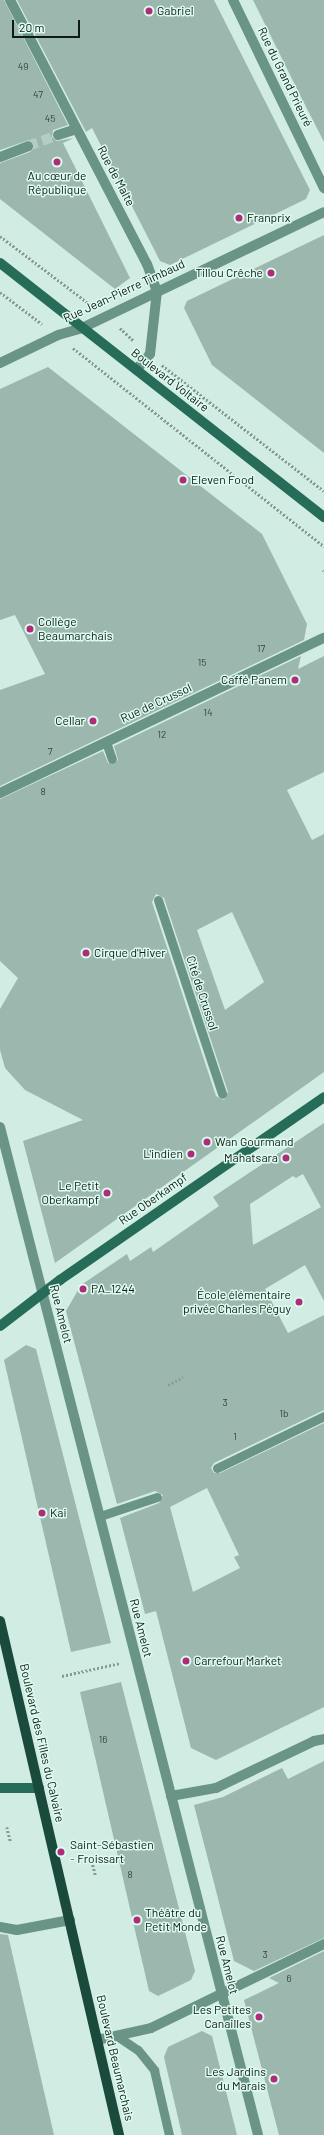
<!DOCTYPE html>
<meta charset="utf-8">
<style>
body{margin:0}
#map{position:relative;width:324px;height:2135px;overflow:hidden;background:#d1ede3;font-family:Barlow,sans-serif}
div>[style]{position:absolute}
.building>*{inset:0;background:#9cb7ad}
.street-tunnel>*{height:10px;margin-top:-5px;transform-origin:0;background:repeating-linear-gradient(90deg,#b4cdc4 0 10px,transparent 0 15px)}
.path>*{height:2.5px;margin-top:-1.25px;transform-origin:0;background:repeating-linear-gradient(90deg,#859a92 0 2px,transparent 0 4px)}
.lane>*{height:9px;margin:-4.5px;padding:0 4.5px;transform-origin:4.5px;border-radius:4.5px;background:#6a9485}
.street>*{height:10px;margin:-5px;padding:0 5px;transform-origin:5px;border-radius:5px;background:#6a9485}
.secondary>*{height:10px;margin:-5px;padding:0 5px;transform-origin:5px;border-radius:5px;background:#276c58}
.primary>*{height:10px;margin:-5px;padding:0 5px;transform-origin:5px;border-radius:5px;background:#1a4a3c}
.dots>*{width:11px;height:11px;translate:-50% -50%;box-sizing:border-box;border:2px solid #defbf0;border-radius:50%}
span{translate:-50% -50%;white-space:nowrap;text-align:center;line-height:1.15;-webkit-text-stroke:3px #defbf0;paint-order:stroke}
.number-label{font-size:10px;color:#32403b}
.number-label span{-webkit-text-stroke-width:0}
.poi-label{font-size:12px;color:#0f1915}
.left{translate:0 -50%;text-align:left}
.right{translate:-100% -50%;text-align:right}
.street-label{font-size:12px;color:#0f1915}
.scale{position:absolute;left:12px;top:20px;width:68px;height:18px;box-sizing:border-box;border:2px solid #0f1915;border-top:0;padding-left:5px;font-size:12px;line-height:14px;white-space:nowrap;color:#0f1915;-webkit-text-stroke:3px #defbf0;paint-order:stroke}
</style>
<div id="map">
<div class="building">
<i style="clip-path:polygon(0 0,4px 0,68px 125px,53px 130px,52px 137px,57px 141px,74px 138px,63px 143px,130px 278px,115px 289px,0 199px,0 163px,30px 152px,34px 147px,29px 140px,0 150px)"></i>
<i style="clip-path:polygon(17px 0,214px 0,310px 190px,306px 199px,170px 265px,160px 261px,92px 128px,86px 132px)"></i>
<i style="clip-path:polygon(253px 0,324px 0,324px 142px,300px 95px)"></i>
<i style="clip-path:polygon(324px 235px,324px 453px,212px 365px,184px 308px,187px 301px)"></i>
<i style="clip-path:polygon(48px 367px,262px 534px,307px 624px,304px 640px,0 786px,0 690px,45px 674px,15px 615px,0 620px,0 389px)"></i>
<i style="clip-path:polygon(evenodd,301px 656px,298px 669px,324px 656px,324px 772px,287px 790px,312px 840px,324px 834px,324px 1072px,55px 1263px,23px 1141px,83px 1120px,25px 1090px,5px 1068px,0 1050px,0 1009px,18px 978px,0 961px,0 799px,103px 751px,108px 763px,114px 764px,118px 760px,114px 746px,301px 656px,156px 894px,164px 898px,228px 1092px,224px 1100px,216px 1096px,152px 902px,156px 894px,301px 656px,232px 912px,264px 982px,225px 1010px,197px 930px,232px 912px)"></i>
<i style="clip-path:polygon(evenodd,324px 1123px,324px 1301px,305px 1265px,265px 1289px,288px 1333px,324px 1315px,324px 1410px,214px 1463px,211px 1468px,214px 1473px,220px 1473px,324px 1423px,324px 1707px,216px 1760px,191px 1748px,156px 1611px,145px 1614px,120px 1518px,159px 1503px,163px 1495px,155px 1491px,117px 1504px,66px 1311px,81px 1285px,127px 1254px,130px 1261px,151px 1247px,153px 1252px,219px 1206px,213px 1197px,324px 1123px,303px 1174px,321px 1207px,253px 1245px,250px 1204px,293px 1176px,296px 1178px,303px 1174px,324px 1123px,207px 1488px,239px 1555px,234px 1557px,240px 1568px,193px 1592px,170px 1507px,207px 1488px)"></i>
<i style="clip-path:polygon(26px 1345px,36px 1349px,111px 1643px,71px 1652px,4px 1360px)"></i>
<i style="clip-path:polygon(121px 1682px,195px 1971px,191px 1980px,158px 1996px,149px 1991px,80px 1692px)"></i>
<i style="clip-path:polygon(324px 1761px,324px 1938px,254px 1971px,234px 1961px,194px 1805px,223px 1797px,282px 1768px,288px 1779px)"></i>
<i style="clip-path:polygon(0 1934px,8px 1935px,54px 2135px,0 2135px)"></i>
<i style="clip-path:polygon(324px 1951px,324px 2135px,279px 2135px,244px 2000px,279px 1983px,269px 1978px)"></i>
<i style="clip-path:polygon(202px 2031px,212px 2036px,237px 2135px,182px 2135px,164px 2057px,168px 2047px)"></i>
</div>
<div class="street-tunnel">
<i style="left:28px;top:146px;width:32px;rotate:-20deg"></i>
</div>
<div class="path">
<i style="left:0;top:236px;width:114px;rotate:37.2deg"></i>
<i style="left:0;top:292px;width:53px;rotate:37.3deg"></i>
<i style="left:120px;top:328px;width:19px;rotate:43deg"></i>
<i style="left:73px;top:348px;width:320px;rotate:38.3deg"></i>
<i style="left:162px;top:365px;width:205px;rotate:37.9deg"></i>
<i style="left:323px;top:570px;width:1px;rotate:45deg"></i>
<i style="left:168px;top:1385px;width:17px;rotate:-28deg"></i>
<i style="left:62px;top:1676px;width:59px;rotate:-12.6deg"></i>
<i style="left:7px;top:1827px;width:16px;rotate:76deg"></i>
<i style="left:92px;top:1861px;width:16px;rotate:76deg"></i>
</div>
<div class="lane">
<i style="left:106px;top:742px;width:18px;rotate:71deg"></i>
<i style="left:158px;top:900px;width:204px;rotate:71.7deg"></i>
<i style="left:217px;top:1468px;width:119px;rotate:-25.9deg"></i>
<i style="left:100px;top:1516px;width:60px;rotate:-18.4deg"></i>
<i style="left:117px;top:2036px;width:25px;rotate:34deg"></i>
<i style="left:138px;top:2050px;width:26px;rotate:51deg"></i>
<i style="left:154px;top:2070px;width:67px;rotate:77deg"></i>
</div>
<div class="street">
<i style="left:10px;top:0;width:297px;rotate:62.6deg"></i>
<i style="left:147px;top:264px;width:29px;rotate:70deg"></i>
<i style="left:157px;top:291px;width:63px;rotate:96.3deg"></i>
<i style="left:150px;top:354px;width:21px;rotate:131deg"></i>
<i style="left:233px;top:0;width:209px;rotate:64.2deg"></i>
<i style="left:58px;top:135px;width:19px;rotate:-18deg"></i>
<i style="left:0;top:157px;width:30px;rotate:-21deg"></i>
<i style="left:0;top:363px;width:64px;rotate:-25.8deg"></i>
<i style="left:58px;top:335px;width:25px;rotate:-16deg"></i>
<i style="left:82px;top:328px;width:268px;rotate:-25.6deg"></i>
<i style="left:0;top:793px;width:359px;rotate:-25.6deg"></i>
<i style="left:0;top:1127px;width:1040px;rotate:75.64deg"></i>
<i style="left:171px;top:1796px;width:46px;rotate:-10.1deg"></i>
<i style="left:216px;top:1788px;width:109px;rotate:-25.6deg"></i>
<i style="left:314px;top:1741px;width:10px;rotate:-11deg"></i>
<i style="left:0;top:1927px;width:17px;rotate:10deg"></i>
<i style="left:17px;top:1930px;width:54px;rotate:-10.7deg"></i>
<i style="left:97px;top:2040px;width:55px;rotate:-12.5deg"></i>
<i style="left:151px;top:2028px;width:192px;rotate:-25.9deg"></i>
</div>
<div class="secondary">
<i style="left:0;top:263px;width:412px;rotate:38.1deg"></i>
<i style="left:0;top:1326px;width:76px;rotate:-37.5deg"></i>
<i style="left:60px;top:1280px;width:321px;rotate:-34.7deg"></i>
<i style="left:0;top:1788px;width:39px"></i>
</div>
<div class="primary">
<i style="left:0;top:1621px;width:528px;rotate:76.96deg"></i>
</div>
<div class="dots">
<i style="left:149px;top:11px;background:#ad2d79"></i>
<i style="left:57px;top:162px;background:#ad2d79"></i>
<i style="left:239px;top:218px;background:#ad2d79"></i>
<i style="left:271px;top:273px;background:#ad2d79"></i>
<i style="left:183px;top:480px;background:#ad2d79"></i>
<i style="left:30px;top:629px;background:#ad2d79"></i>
<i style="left:295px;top:680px;background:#ad2d79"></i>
<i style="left:93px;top:721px;background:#ad2d79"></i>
<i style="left:86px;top:953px;background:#ad2d79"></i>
<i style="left:207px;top:1142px;background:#ad2d79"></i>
<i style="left:191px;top:1154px;background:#ad2d79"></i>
<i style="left:286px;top:1158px;background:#ad2d79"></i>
<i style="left:107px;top:1193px;background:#ad2d79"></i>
<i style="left:83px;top:1289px;background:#ad2d79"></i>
<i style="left:299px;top:1302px;background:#ad2d79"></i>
<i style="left:42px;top:1513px;background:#ad2d79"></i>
<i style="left:186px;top:1661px;background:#ad2d79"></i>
<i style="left:61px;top:1852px;background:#ad2d79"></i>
<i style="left:137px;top:1920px;background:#ad2d79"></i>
<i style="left:259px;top:2017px;background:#ad2d79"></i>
<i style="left:274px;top:2079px;background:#ad2d79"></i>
</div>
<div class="number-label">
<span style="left:23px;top:67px">49</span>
<span style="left:38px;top:95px">47</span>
<span style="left:50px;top:119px">45</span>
<span style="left:261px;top:649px">17</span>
<span style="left:202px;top:663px">15</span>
<span style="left:208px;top:713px">14</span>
<span style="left:162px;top:735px">12</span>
<span style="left:50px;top:752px">7</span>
<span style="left:43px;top:792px">8</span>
<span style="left:225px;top:1403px">3</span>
<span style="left:284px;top:1414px">1b</span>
<span style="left:235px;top:1437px">1</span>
<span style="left:103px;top:1740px">16</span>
<span style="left:130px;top:1875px">8</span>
<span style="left:265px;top:1955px">3</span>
<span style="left:289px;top:1979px">6</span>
</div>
<div class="poi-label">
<span class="left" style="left:157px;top:11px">Gabriel</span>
<span style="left:57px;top:183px">Au cœur de<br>République</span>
<span class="left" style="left:247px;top:218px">Franprix</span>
<span class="right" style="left:263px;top:273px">Tillou Crêche</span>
<span class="left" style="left:191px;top:480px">Eleven Food</span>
<span class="left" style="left:38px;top:629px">Collège<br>Beaumarchais</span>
<span class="right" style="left:287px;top:680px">Caffé Panem</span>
<span class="right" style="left:85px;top:721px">Cellar</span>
<span class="left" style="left:94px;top:953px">Cirque d'Hiver</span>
<span class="left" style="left:215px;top:1142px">Wan Gourmand</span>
<span class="right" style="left:183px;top:1154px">L'indien</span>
<span class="right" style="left:278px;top:1158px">Mahatsara</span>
<span class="right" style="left:99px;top:1193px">Le Petit<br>Oberkampf</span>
<span class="left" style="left:91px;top:1289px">PA_1244</span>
<span class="right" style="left:291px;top:1302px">École élémentaire<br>privée Charles Péguy</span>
<span class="left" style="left:50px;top:1513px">Kai</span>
<span class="left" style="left:194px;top:1661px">Carrefour Market</span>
<span class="left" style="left:70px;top:1852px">Saint-Sébastien<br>- Froissart</span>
<span class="left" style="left:145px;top:1920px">Théâtre du<br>Petit Monde</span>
<span class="right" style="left:251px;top:2017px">Les Petites<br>Canailles</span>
<span class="right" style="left:266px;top:2079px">Les Jardins<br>du Marais</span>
</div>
<div class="street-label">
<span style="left:285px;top:77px;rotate:64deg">Rue du Grand Prieuré</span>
<span style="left:116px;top:176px;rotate:62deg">Rue de Malte</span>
<span style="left:124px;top:291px;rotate:-25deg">Rue Jean-Pierre Timbaud</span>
<span style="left:170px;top:380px;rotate:38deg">Boulevard Voltaire</span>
<span style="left:156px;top:703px;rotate:-25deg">Rue de Crussol</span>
<span style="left:202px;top:993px;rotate:72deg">Cité de Crussol</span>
<span style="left:153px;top:1199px;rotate:-35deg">Rue Oberkampf</span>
<span style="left:61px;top:1314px;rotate:76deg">Rue Amelot</span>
<span style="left:141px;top:1628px;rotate:76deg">Rue Amelot</span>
<span style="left:42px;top:1743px;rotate:77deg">Boulevard des Filles du Calvaire</span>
<span style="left:227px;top:1965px;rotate:76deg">Rue Amelot</span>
<span style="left:115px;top:2058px;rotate:77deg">Boulevard Beaumarchais</span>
</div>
<div class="scale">20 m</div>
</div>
